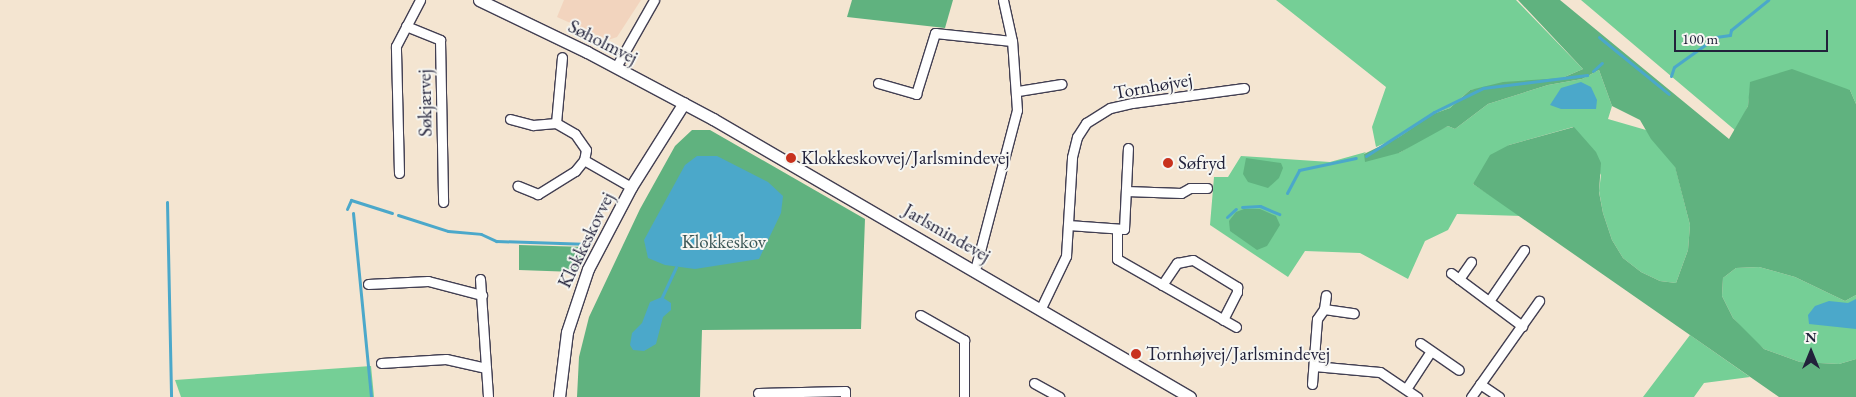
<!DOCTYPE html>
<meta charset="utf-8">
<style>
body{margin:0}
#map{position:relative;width:1856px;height:397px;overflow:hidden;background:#f4e5d1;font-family:"EB Garamond",serif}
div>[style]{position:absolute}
.built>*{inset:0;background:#f2d4be}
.green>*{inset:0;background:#75cf96}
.forest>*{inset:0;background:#60b27f}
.water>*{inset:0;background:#4ba8ca}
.stream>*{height:3px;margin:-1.5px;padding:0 1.5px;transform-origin:1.5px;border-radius:1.5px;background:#4ba8ca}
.roads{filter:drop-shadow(1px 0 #423f52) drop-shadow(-1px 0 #423f52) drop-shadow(0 1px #423f52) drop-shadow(0 -1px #423f52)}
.minor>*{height:9px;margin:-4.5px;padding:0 4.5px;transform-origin:4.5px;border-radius:4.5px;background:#fff}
.tertiary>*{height:11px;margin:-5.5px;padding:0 5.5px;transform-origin:5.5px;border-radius:5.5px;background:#fff}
.dots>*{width:14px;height:14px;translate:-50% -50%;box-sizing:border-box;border:2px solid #f6f6f2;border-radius:50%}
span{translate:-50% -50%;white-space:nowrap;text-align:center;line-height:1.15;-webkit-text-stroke:4px #f6f6f2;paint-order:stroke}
.street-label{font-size:19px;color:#22223b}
.poi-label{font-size:19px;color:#22223b}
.left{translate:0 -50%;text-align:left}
.park-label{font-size:19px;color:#3b5656}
.north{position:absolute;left:1786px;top:327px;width:50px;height:50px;-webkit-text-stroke:4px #f6f6f2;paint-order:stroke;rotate:0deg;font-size:14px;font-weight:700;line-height:20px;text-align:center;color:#22223b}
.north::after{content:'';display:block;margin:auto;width:18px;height:22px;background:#22223b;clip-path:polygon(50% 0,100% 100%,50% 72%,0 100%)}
.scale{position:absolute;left:1674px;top:30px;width:154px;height:22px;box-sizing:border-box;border:2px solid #22223b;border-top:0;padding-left:6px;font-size:15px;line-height:18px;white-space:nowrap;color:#22223b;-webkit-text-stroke:4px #f6f6f2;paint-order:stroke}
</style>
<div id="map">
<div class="built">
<i style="clip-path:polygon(564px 0,641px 0,617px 37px,608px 40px,557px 17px)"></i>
</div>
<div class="green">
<i style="clip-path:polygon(1276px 0,1516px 0,1583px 69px,1562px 78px,1470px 90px,1450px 108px,1433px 114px,1399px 137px,1376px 147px,1372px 127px,1386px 87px)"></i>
<i style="clip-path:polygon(1581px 0,1856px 0,1856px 104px,1850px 90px,1751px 82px,1748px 106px,1736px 131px)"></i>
<i style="clip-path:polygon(1599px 70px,1612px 106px,1608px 119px,1646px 130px,1675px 166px,1690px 225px,1688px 250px,1676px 283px,1660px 281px,1641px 272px,1623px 258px,1612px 240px,1603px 213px,1599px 191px,1601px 175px,1573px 127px,1509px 145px,1473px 184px,1522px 216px,1457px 214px,1448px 230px,1425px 241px,1408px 279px,1360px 253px,1305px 251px,1288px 277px,1210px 225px,1214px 177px,1228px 177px,1241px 156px,1330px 162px,1366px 152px,1364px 154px,1399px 153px,1430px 134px,1448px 126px,1455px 129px,1488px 104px,1548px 85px,1582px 79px)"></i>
<i style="clip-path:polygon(1759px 267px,1795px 277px,1845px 301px,1856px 295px,1856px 359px,1839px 364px,1800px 362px,1764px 349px,1751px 338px,1733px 318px,1722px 296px,1723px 278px,1736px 268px)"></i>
<i style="clip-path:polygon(1690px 335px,1750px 377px,1704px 383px,1694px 397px,1643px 397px)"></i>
<i style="clip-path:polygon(371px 366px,374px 397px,181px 397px,175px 380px)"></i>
</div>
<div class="forest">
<i style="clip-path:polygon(852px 0,953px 0,945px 28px,847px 17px)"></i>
<i style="clip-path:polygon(1518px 0,1560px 0,1729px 139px,1748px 106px,1750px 82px,1792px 69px,1850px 90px,1856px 104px,1856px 295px,1845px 301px,1795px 277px,1759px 267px,1736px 268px,1723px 278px,1722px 296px,1733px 318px,1764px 349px,1800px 362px,1839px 364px,1856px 359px,1856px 397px,1779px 397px,1473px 184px,1490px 155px,1509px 145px,1574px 127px,1596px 152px,1601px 163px,1599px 192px,1603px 213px,1612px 240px,1623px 258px,1641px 272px,1660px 281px,1676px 283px,1688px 250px,1690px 225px,1675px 167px,1651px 139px,1640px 120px,1612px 106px,1599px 70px,1582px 79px,1548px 85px,1488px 104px,1455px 129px,1448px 126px,1399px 153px,1365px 162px,1364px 154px,1399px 137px,1433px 114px,1450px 108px,1470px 90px,1503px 82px,1562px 78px,1583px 69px)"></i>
<i style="clip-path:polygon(692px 130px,710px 130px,865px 219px,861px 329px,702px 330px,700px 397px,577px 397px,579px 357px,589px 317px,640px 209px,675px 146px)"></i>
<i style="clip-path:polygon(1246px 158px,1281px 163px,1283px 168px,1279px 178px,1268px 188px,1248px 182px,1243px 174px)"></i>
<i style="clip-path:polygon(1244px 209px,1260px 209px,1276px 216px,1280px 225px,1267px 246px,1257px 250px,1230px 231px,1229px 221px,1236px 212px)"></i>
<i style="clip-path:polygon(519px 245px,586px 247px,575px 272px,519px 270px)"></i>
</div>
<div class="water">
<i style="clip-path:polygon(1581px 82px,1591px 87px,1597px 100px,1596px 109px,1561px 109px,1550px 105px,1561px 88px)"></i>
<i style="clip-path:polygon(697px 156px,717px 156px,768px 182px,783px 196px,781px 213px,759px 259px,695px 269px,665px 265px,648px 258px,644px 240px,685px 165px)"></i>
<i style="clip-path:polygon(662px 297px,671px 303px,671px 310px,663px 317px,656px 344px,644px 351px,633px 350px,630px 345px,632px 333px,642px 323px,650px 302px)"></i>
<i style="clip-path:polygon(1856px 299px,1856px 329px,1809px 324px,1808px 315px,1815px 306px,1829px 301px,1848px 303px)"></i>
</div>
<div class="stream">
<i style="left:1599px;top:37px;width:90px;rotate:39.2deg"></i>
<i style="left:1593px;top:71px;width:12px;rotate:-42deg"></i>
<i style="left:1671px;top:76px;width:9px;rotate:-72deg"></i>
<i style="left:1674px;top:67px;width:52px;rotate:-35.5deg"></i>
<i style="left:1716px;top:37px;width:14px;rotate:-8deg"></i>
<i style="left:1730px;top:35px;width:5px;rotate:-79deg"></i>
<i style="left:1731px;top:30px;width:48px;rotate:-39deg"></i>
<i style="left:1366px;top:156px;width:81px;rotate:-32.9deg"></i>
<i style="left:1434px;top:112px;width:55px;rotate:-26.1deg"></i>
<i style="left:1483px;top:88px;width:105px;rotate:-7.1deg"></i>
<i style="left:1287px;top:193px;width:26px;rotate:-62deg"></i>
<i style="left:1299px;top:170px;width:58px;rotate:-11.9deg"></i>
<i style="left:167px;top:202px;width:195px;rotate:88.8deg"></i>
<i style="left:1242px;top:207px;width:18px;rotate:-3deg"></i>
<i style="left:1260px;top:206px;width:21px;rotate:23deg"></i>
<i style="left:347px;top:209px;width:10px;rotate:-66deg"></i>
<i style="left:351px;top:200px;width:43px;rotate:17.6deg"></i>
<i style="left:353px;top:213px;width:185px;rotate:84.4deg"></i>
<i style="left:398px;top:215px;width:52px;rotate:17.7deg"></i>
<i style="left:448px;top:231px;width:33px;rotate:5deg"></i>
<i style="left:481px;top:234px;width:17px;rotate:25deg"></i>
<i style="left:496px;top:241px;width:94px;rotate:1.8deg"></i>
<i style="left:1227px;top:217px;width:12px;rotate:-42deg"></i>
<i style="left:662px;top:297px;width:33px;rotate:-65deg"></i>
</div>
<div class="roads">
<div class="minor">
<i style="left:406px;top:26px;width:37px;rotate:22deg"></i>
<i style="left:440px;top:40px;width:162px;rotate:88.9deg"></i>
<i style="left:616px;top:67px;width:77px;rotate:-60.4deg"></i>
<i style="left:878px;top:83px;width:40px;rotate:16deg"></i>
<i style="left:916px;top:94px;width:64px;rotate:-72.7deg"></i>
<i style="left:935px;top:33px;width:77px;rotate:5.9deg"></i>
<i style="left:1018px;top:91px;width:44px;rotate:-9.2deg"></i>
<i style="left:510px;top:119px;width:24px;rotate:15deg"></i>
<i style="left:533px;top:125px;width:23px;rotate:-5deg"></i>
<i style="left:556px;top:123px;width:22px;rotate:30deg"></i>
<i style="left:575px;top:134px;width:19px;rotate:55deg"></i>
<i style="left:586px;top:150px;width:10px;rotate:101deg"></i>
<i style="left:584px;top:160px;width:14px;rotate:129deg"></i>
<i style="left:575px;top:171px;width:44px;rotate:148.1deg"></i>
<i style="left:538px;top:194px;width:22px;rotate:-158deg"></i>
<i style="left:556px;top:123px;width:66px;rotate:-84.8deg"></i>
<i style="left:584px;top:160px;width:54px;rotate:29.9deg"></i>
<i style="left:399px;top:173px;width:127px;rotate:-91.4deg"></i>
<i style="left:396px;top:46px;width:52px;rotate:-62.4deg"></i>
<i style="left:1126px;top:191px;width:55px;rotate:2.1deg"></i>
<i style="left:1181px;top:193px;width:10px;rotate:-29deg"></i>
<i style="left:1190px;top:188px;width:17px"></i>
<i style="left:1068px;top:225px;width:56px;rotate:4.1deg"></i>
<i style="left:1124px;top:229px;width:81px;rotate:-87.2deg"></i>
<i style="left:1117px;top:229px;width:30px;rotate:90deg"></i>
<i style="left:1117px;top:259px;width:137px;rotate:29.7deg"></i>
<i style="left:975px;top:270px;width:165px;rotate:-75.3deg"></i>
<i style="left:1017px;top:110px;width:69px;rotate:-94.1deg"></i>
<i style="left:1012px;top:41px;width:42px;rotate:-102.4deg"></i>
<i style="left:1451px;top:273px;width:89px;rotate:36.7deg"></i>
<i style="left:480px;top:279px;width:118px;rotate:86.1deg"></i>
<i style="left:1459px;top:279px;width:21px;rotate:-55deg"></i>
<i style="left:368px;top:284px;width:60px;rotate:-2.9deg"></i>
<i style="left:428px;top:281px;width:56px;rotate:14.5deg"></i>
<i style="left:1162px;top:285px;width:27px;rotate:-56deg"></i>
<i style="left:1177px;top:263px;width:16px;rotate:-11deg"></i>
<i style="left:1193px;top:260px;width:52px;rotate:31.5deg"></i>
<i style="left:1237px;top:287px;width:5px;rotate:90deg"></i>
<i style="left:1237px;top:292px;width:31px;rotate:117deg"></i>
<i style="left:1489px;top:301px;width:62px;rotate:-55.5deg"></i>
<i style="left:1041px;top:308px;width:58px;rotate:-64.3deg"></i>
<i style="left:1066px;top:256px;width:99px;rotate:-86.5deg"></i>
<i style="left:1072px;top:157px;width:21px;rotate:-76deg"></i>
<i style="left:1077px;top:137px;width:17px;rotate:-57deg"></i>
<i style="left:1086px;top:123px;width:28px;rotate:-32deg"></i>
<i style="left:1110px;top:108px;width:23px;rotate:-13deg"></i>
<i style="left:1132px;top:103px;width:113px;rotate:-7.6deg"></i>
<i style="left:1324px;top:309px;width:14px;rotate:-82deg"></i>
<i style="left:920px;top:315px;width:51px;rotate:29.6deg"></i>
<i style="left:964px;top:340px;width:57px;rotate:90deg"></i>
<i style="left:1420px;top:343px;width:47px;rotate:34.7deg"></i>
<i style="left:381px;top:363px;width:65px;rotate:-3.5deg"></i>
<i style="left:446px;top:359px;width:41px;rotate:12.7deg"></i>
<i style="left:1314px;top:366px;width:66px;rotate:5.2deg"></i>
<i style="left:1380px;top:372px;width:45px;rotate:34deg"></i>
<i style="left:1034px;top:383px;width:29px;rotate:29deg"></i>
<i style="left:1312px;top:384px;width:65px;rotate:-85.6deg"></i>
<i style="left:1317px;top:319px;width:12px;rotate:-55deg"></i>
<i style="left:1324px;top:309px;width:30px;rotate:8deg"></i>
<i style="left:1480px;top:384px;width:23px;rotate:34deg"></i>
<i style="left:1406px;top:389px;width:45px;rotate:-56.7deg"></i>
<i style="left:758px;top:393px;width:87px;rotate:-1.3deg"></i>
<i style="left:845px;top:391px;width:6px;rotate:90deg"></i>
<i style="left:1471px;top:397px;width:118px;rotate:-54.7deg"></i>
</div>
<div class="tertiary">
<i style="left:479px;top:0;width:120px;rotate:25.7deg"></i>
<i style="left:587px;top:52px;width:143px;rotate:28deg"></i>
<i style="left:713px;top:119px;width:552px;rotate:30.23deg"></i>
<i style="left:559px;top:397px;width:65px;rotate:-83deg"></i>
<i style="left:567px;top:332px;width:66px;rotate:-71.6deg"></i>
<i style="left:588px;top:269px;width:93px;rotate:-62.3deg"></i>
<i style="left:631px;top:187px;width:99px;rotate:-57.8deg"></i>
</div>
</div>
<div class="dots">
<i style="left:791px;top:158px;background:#c8321e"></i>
<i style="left:1168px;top:163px;background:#c8321e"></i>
<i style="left:1136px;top:354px;background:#c8321e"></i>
</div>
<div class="street-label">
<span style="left:603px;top:42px;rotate:27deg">Søholmvej</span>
<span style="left:1153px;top:86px;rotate:-10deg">Tornhøjvej</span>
<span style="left:425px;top:103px;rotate:-91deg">Søkjærvej</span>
<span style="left:947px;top:233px;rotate:30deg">Jarlsmindevej</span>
<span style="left:586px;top:240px;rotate:-64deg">Klokkeskovvej</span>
</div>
<div class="poi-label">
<span class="left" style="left:801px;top:158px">Klokkeskovvej/Jarlsmindevej</span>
<span class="left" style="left:1178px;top:163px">Søfryd</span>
<span class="left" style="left:1146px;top:354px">Tornhøjvej/Jarlsmindevej</span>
</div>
<div class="park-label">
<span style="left:724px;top:242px">Klokkeskov</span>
</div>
<div class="north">N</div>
<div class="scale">100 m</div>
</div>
